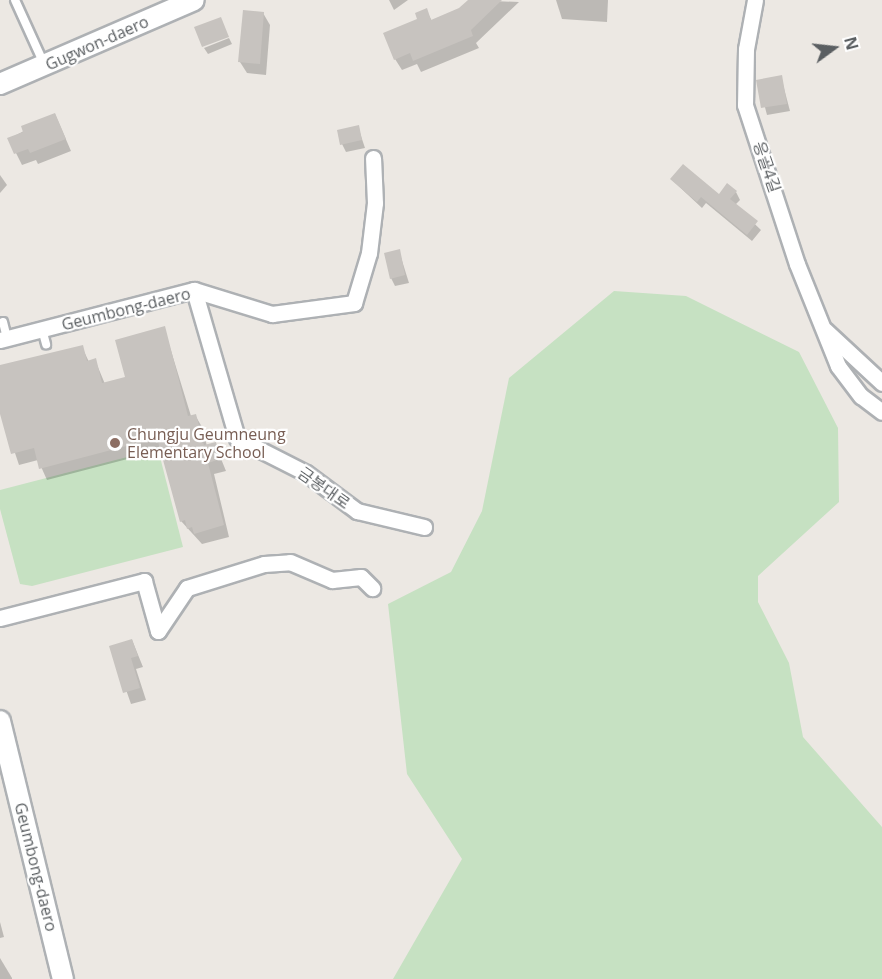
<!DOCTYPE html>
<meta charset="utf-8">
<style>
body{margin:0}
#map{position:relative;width:882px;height:979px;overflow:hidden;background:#ece8e3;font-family:"Open Sans","Noto Sans KR",sans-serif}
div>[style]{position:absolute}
.green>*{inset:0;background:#c6e1c2}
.shadow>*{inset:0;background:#0003}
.building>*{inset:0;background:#c7c3bf}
.roads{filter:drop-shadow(2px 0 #aeb1b4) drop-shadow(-2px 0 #aeb1b4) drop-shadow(0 2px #aeb1b4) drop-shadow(0 -2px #aeb1b4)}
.service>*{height:8px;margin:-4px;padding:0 4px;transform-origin:4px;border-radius:4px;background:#fff}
.minor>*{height:15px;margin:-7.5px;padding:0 7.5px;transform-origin:7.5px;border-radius:7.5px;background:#fff}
.tertiary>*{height:20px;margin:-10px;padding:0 10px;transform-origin:10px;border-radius:10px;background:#fff}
.dots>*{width:16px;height:16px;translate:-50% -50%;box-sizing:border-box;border:3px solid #fff;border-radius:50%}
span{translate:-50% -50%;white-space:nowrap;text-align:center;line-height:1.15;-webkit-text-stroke:4.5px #fff;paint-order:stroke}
.street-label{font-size:16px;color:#5b5f62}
.education-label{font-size:16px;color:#785e54}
.left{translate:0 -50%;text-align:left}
.north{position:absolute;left:804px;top:18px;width:60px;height:60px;-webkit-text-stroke:4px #fff;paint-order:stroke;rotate:75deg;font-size:16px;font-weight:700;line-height:24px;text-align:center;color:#5b5f62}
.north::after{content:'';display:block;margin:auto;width:21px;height:27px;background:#5b5f62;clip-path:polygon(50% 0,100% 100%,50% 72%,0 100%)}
</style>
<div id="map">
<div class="green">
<i style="clip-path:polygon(614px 291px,686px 296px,799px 352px,838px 428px,839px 502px,758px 576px,758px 602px,789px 663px,803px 737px,882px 827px,882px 979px,393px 979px,462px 859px,407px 774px,388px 604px,451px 572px,482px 511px,509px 378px)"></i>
<i style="clip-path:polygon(158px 449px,183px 547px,32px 586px,20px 584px,0 509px,0 490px)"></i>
</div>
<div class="shadow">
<i style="clip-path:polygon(389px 0,408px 0,394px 10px)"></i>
<i style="clip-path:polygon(470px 0,519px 2px,476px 43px,479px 48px,421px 72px,417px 64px,402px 70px,395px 59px,426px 10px,432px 21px,460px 10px)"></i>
<i style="clip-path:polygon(556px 0,608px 0,607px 22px,562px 19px)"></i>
<i style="clip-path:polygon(263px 13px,270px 25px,266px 75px,247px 73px,240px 62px)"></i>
<i style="clip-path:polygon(229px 38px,232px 44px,208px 54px,204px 48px)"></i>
<i style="clip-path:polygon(781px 77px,790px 111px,767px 115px,758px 81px)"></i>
<i style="clip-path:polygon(55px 114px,71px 151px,38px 164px,36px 160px,22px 165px,9px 139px)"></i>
<i style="clip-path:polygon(358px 127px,365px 148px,346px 152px,342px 144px)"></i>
<i style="clip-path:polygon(0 175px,7px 185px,0 193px)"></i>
<i style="clip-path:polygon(672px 180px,719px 196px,736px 192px,740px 200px,735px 205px,761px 230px,752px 241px,706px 203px,702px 208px)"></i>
<i style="clip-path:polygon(399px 251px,409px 283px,395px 286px,391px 278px)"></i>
<i style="clip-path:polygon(164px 328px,191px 416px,195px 415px,202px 427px,207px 446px,215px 444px,226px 471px,214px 474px,229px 537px,202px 544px,181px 521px,162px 450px,47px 480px,38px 460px,19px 465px,0 408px,0 367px,82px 347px,89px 362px,95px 360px,105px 384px,127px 378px)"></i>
<i style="clip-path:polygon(132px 640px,143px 667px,136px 669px,146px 700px,131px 704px,111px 647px)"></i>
<i style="clip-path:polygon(0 922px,4px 937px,0 938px)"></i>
<i style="clip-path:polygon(0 958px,12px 978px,12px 979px,0 979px)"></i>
</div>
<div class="building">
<i style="clip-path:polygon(468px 0,502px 0,471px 30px,473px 36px,413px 61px,410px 53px,394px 60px,383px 33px,417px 19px,415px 13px,427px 8px,431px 20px,459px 8px)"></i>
<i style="clip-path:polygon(243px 10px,264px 12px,260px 64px,238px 62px)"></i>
<i style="clip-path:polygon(221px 17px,229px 37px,202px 47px,194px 27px)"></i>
<i style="clip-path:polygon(782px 75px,787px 104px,761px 108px,756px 80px)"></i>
<i style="clip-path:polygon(55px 113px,66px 139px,30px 153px,28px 149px,14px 154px,7px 138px,23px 132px,21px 126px)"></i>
<i style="clip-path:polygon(359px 125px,362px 140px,340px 145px,337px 130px)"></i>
<i style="clip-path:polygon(683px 164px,719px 194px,727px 183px,737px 191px,730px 199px,758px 221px,747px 235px,701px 197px,697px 202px,670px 179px)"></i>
<i style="clip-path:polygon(400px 249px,405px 275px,390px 279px,384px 253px)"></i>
<i style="clip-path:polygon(165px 326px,188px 416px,196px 414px,204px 445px,216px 442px,220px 459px,208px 463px,224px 525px,194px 534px,192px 527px,187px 529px,185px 520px,180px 522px,157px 438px,39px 469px,34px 448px,11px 454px,0 414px,0 365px,83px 345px,87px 361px,96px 358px,102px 383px,125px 377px,115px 340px)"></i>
<i style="clip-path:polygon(132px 639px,138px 656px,131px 658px,140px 688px,123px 693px,109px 646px)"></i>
</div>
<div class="roads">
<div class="service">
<i style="left:15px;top:0;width:70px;rotate:65.6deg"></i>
<i style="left:3px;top:322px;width:16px;rotate:76deg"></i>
<i style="left:42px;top:329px;width:16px;rotate:75deg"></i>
</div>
<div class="minor">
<i style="left:755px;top:0;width:50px;rotate:100.4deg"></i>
<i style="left:746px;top:49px;width:56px;rotate:91deg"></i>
<i style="left:745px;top:105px;width:167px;rotate:71.9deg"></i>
<i style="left:797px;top:264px;width:110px;rotate:68.1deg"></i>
<i style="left:838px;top:366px;width:38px;rotate:53deg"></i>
<i style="left:861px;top:396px;width:26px;rotate:37deg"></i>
<i style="left:194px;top:290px;width:154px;rotate:73.8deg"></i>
<i style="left:237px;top:438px;width:77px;rotate:26.9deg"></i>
<i style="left:306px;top:473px;width:64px;rotate:36.7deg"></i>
<i style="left:357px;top:511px;width:69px;rotate:13.4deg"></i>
<i style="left:825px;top:330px;width:78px;rotate:42.9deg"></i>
<i style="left:0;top:340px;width:200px;rotate:-14.5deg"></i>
<i style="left:194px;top:290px;width:82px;rotate:17.1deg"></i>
<i style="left:272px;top:314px;width:83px;rotate:-7.6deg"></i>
<i style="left:354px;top:303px;width:52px;rotate:-73.3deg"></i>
<i style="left:369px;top:253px;width:50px;rotate:-83.2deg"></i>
<i style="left:375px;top:203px;width:45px;rotate:-92.5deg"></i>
<i style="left:0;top:618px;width:149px;rotate:-14.4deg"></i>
<i style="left:144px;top:581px;width:52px;rotate:74.4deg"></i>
<i style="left:158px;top:631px;width:52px;rotate:-56deg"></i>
<i style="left:187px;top:588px;width:81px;rotate:-17.3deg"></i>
<i style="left:264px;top:564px;width:26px;rotate:-4deg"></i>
<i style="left:290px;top:562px;width:46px;rotate:23.2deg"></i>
<i style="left:332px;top:580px;width:29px;rotate:-6deg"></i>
<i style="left:361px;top:577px;width:16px;rotate:45deg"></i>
</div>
<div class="tertiary">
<i style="left:0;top:84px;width:211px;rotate:-23.4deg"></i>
<i style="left:0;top:721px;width:266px;rotate:76.3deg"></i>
</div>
</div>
<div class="dots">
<i style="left:115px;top:443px;background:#8d6e63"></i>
</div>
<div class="street-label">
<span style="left:97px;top:43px;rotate:-24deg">Gugwon-daero</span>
<span style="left:767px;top:167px;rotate:71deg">응골4길</span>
<span style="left:126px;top:309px;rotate:-14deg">Geumbong-daero</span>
<span style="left:324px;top:488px;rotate:35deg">금봉대로</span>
<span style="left:36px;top:867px;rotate:76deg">Geumbong-daero</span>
</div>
<div class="education-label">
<span class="left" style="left:127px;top:443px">Chungju Geumneung<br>Elementary School</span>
</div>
<div class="north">N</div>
</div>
